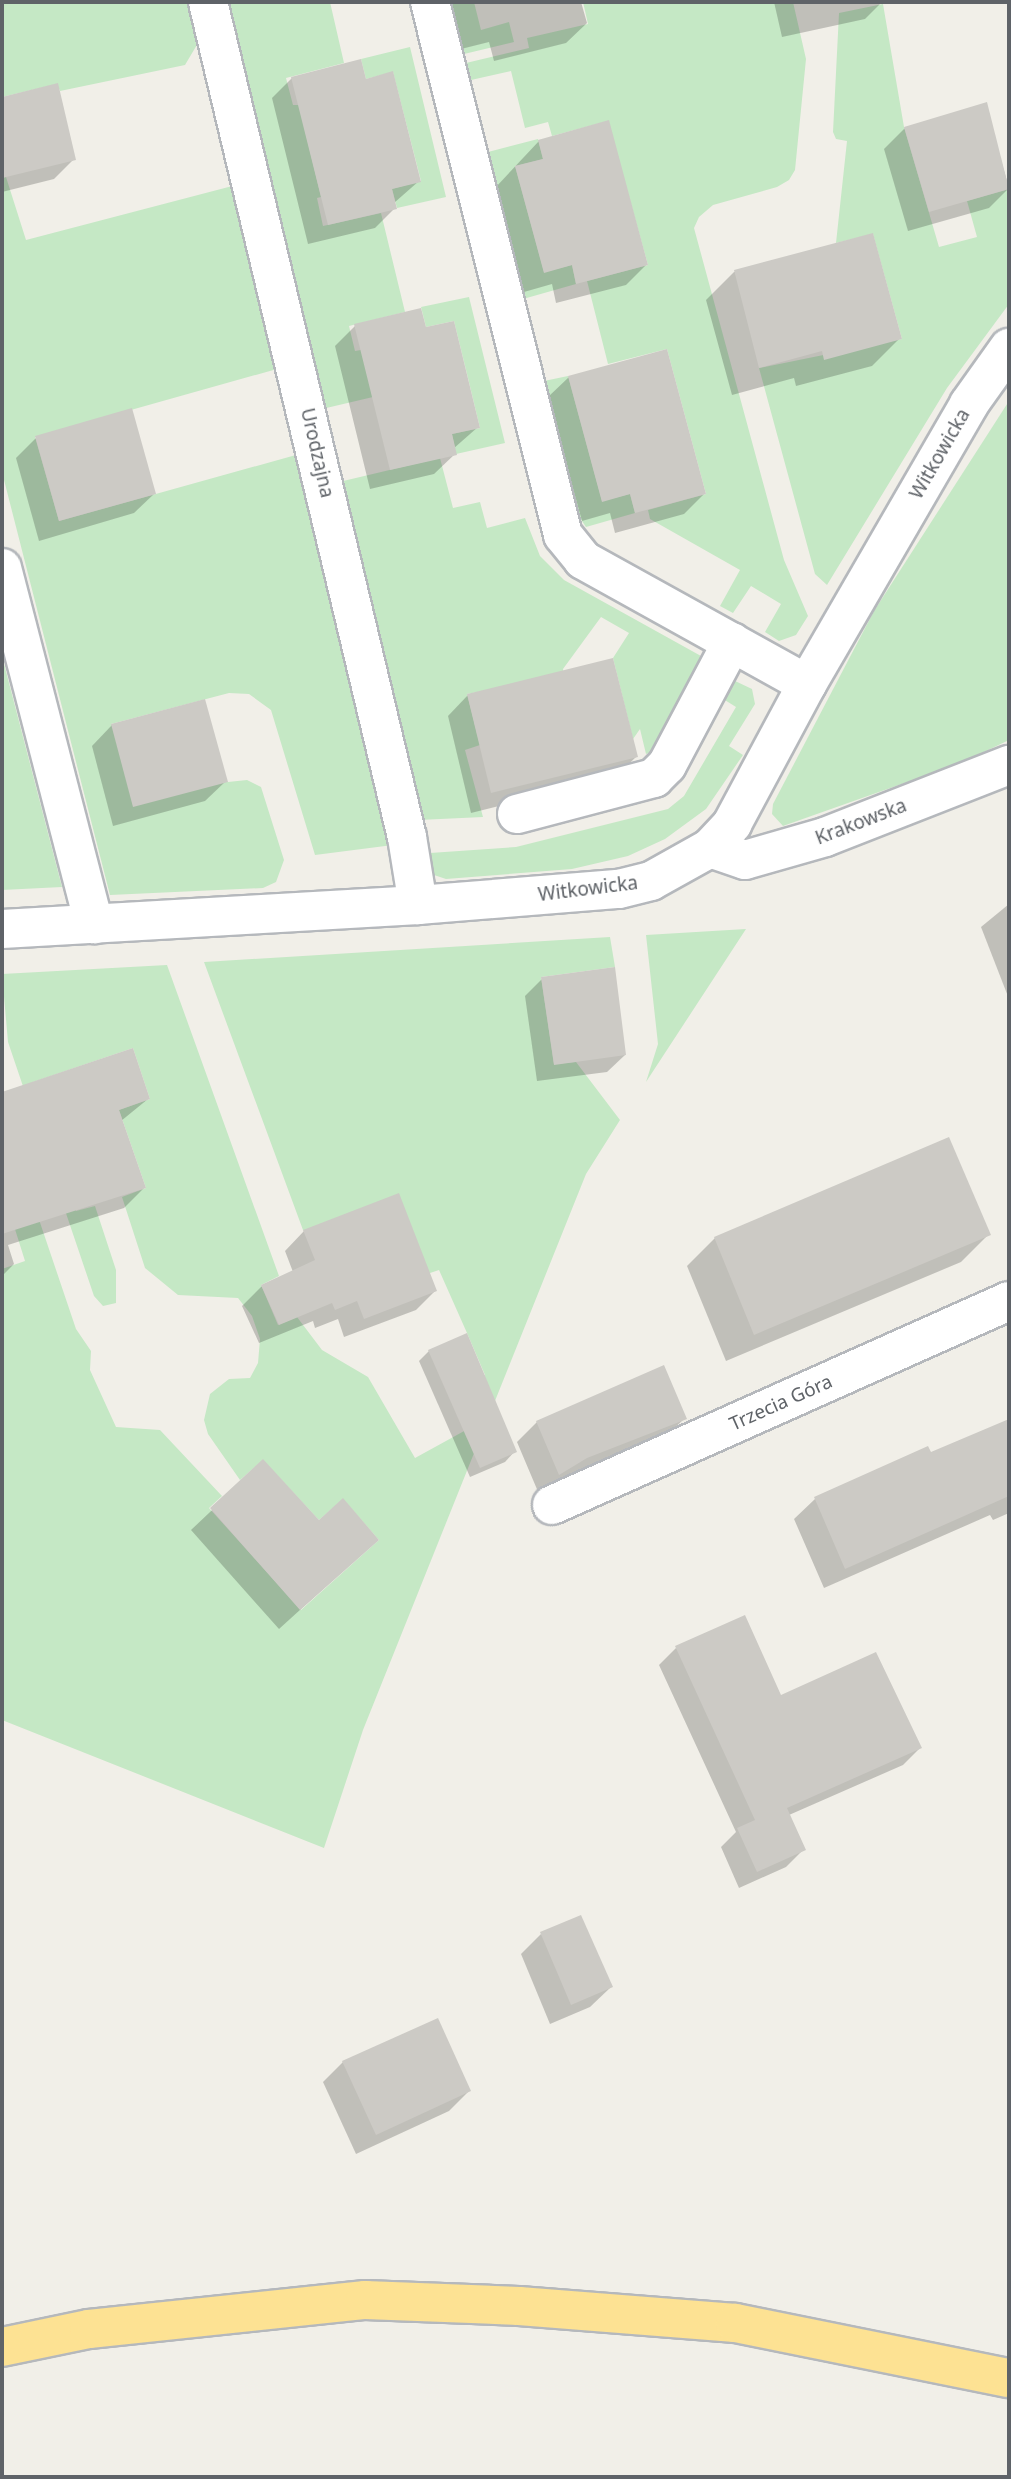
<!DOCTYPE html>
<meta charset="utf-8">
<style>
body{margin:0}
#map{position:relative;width:1011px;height:2479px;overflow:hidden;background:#f1efe8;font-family:"Noto Sans",sans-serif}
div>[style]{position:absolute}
.green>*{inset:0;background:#c5e8c5}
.shadow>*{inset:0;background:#0003}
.building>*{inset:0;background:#cccac5}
.roads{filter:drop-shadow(2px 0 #b5b8bc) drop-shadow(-2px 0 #b5b8bc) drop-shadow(0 2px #b5b8bc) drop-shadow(0 -2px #b5b8bc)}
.minor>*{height:38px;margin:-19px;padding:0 19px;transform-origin:19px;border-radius:19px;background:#fff}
.highway>*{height:38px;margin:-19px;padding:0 19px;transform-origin:19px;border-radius:19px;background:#fde293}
span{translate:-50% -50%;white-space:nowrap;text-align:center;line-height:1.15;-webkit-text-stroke:5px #fff;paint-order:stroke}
.street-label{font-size:19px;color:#5f6368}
.frame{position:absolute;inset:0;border:4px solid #5f6368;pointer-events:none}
</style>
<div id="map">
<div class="green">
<i style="clip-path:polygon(2px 2px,191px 2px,201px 38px,185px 65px,60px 91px,57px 84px,2px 97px)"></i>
<i style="clip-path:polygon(226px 2px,330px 2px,344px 63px,286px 78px,293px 105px,299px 105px,321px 197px,317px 198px,323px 226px,381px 213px,405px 312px,349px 326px,355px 351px,361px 350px,373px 397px,322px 409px)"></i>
<i style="clip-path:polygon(451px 2px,474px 2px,481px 30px,509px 22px,514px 42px,464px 54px)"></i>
<i style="clip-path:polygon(583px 2px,793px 2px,806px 59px,795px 170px,789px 180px,777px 187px,713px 205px,699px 217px,694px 228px,784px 560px,808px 616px,796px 635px,779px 641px,765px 632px,781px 604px,751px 586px,733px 613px,720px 606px,740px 570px,650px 519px,648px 510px,706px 494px,667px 349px,608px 364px,587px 281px,648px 265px,608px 121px,552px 136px,548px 122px,525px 128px,511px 71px,471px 80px,466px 63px,529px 48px,527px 38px,588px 24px)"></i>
<i style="clip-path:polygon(883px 4px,904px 127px,939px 247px,977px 237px,967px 201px,1009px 189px,1009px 304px,947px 388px,827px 585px,815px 574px,759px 368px,902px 339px,873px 234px,836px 243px,847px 141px,836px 139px,833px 132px,839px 13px)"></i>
<i style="clip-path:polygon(410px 47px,446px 197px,397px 208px,392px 189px,421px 181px,393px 72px,366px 79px,361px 59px)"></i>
<i style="clip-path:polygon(538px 139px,543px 159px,515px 166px,544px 272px,572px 265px,576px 284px,523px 299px,488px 152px)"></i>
<i style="clip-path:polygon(6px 177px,26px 240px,240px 184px,284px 367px,35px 437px,59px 521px,303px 453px,393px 845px,315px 855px,271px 710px,249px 694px,229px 693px,111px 724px,228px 782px,247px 780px,261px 787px,284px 860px,276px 882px,263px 888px,110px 895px,2px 472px,2px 178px)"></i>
<i style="clip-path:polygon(469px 297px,505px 443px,456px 454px,452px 434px,480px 428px,467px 374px,454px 321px,426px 327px,421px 307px)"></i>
<i style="clip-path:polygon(568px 376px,602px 501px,630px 494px,635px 513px,586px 527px,580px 518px,544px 381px)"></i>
<i style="clip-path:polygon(1009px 401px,1009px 740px,961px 763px,783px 826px,772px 814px,773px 804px,874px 611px)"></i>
<i style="clip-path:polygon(440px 458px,453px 508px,480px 502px,487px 528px,525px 518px,540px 556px,564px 580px,701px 656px,701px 664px,653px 751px,646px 754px,640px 729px,633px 739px,613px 658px,629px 633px,601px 617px,563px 669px,564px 676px,467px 694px,480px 745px,465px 750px,483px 817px,419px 820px,430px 853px,516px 847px,668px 809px,684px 796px,736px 707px,720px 697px,733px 680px,752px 689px,755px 704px,729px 746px,743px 755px,706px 809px,665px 839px,628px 856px,572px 869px,446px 879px,431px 874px,339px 482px)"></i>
<i style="clip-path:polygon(2px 656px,62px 887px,2px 890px)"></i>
<i style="clip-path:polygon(746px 929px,646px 1082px,658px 1044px,646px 935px)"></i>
<i style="clip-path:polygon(610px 937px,615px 967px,541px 977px,554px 1064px,576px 1062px,620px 1120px,586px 1174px,363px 1730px,324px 1848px,2px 1720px,2px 1269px,25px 1261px,2px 1188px,2px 1110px,76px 1329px,91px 1351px,90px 1370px,116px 1427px,160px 1430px,222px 1496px,209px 1508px,301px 1610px,379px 1540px,343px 1499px,319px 1520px,263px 1460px,240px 1480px,208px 1434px,204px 1420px,210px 1394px,229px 1379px,250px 1378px,258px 1363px,260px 1339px,252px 1316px,238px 1298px,178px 1295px,145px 1268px,122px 1197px,146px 1188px,119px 1110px,150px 1099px,133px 1048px,33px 1082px,76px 1211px,95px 1206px,116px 1270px,116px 1303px,103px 1306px,94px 1296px,8px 1042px,2px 974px,167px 965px,279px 1276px,261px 1285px,278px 1325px,297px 1317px,322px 1350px,368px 1377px,415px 1458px,466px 1430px,447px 1392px,485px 1375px,467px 1333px,439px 1270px,430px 1273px,303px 1230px,204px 962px)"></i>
</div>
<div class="shadow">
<i style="clip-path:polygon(449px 2px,581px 2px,587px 23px,566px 43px,494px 61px,489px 42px,461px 49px)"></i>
<i style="clip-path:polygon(774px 2px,880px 2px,881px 3px,865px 19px,782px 37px)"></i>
<i style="clip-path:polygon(292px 78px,364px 81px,419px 181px,394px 203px,395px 208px,375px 228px,308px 244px,272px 98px)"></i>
<i style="clip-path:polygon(57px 86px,74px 159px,54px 179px,2px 192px,2px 99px)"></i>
<i style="clip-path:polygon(985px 105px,1009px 188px,989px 208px,908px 231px,884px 149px,905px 128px)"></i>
<i style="clip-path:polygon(539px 141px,646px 265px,626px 285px,556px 303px,552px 284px,524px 292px,495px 188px)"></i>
<i style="clip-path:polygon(872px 236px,900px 338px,872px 366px,796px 386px,794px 378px,732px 395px,706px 300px,734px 272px)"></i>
<i style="clip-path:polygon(355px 326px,425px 330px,478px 427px,453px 449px,455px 454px,434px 474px,370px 489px,335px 346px)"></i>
<i style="clip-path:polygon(569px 377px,704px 494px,684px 514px,615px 533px,610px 513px,582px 521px,548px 397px)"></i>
<i style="clip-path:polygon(36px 438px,155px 493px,134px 513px,39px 541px,16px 458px)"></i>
<i style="clip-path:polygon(468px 695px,636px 757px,615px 777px,471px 813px,448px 716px)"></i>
<i style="clip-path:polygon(112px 725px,226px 781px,205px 801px,113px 826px,92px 746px)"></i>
<i style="clip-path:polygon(1009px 904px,1009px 999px,981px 927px)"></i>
<i style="clip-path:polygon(542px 979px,625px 1055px,607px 1072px,537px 1081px,525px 996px)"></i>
<i style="clip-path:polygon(34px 1083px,148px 1099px,121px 1121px,144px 1188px,124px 1208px,8px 1245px,14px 1264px,2px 1276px,2px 1175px,34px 1165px)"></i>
<i style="clip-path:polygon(304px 1231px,435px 1291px,416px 1310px,344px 1337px,338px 1319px,315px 1328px,313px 1321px,259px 1343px,242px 1306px,262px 1286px,293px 1272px,285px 1251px)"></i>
<i style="clip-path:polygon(989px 1234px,961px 1262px,726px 1361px,687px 1266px,715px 1238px)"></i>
<i style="clip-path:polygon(429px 1351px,515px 1451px,505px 1462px,470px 1477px,419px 1361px)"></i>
<i style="clip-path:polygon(685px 1418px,664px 1438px,564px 1478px,539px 1494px,517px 1442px,537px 1422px)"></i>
<i style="clip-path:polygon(1009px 1421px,1009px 1513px,993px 1520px,990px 1515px,824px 1588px,794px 1519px,815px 1499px,927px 1448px,930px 1455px)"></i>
<i style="clip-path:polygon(263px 1462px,319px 1523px,377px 1540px,279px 1629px,191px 1530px)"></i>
<i style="clip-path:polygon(676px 1648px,780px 1698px,920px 1748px,903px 1765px,789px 1815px,804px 1849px,786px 1867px,739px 1888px,721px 1847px,736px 1832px,659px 1665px)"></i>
<i style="clip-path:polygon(541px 1934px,611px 1987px,590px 2007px,550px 2024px,521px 1954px)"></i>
<i style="clip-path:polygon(343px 2062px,469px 2091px,449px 2111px,356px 2154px,323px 2082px)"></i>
</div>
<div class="building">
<i style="clip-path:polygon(361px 59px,366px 79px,393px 71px,421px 182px,392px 189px,397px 209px,328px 225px,291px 77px)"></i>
<i style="clip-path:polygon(58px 83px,76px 160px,2px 178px,2px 97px)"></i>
<i style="clip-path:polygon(987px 102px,1009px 189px,929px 212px,904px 127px)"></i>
<i style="clip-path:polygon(609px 120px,648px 265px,576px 284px,572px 265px,544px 273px,515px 166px,543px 159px,538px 140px)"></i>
<i style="clip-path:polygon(873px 233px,902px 339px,824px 360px,822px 351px,759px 368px,734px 270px)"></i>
<i style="clip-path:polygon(421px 308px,426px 327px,454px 321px,480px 428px,452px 434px,457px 455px,390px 470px,354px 324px)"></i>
<i style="clip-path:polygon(667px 349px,706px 494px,635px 513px,630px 494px,602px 502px,568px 376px)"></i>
<i style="clip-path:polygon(132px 408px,156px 494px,59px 521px,35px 436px)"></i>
<i style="clip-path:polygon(613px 658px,638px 757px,491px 793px,467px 694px)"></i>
<i style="clip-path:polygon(205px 699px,228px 782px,133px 807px,111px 724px)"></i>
<i style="clip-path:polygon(615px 967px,626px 1055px,554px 1065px,541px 977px)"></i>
<i style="clip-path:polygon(133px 1048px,150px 1099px,119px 1110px,146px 1188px,2px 1234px,2px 1092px)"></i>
<i style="clip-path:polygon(949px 1137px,991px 1235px,754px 1335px,714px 1237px)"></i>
<i style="clip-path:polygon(399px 1193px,437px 1291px,364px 1319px,357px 1301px,335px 1310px,332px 1303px,279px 1325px,261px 1285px,315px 1260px,303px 1230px)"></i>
<i style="clip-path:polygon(467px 1333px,517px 1452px,480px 1468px,428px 1350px)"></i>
<i style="clip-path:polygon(664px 1365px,687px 1419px,587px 1458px,559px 1475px,536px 1421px)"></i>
<i style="clip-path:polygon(1009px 1419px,1009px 1496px,845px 1569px,814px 1497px,928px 1446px,931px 1452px)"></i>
<i style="clip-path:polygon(263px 1459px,319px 1520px,343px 1498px,379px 1540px,300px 1610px,210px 1508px)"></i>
<i style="clip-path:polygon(745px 1615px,781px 1695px,876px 1652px,922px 1748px,787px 1808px,806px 1850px,757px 1872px,737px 1828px,755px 1820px,675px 1646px)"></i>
<i style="clip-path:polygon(581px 1915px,613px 1987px,571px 2005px,540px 1932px)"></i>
<i style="clip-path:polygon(438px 2018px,471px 2091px,376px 2135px,342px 2061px)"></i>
</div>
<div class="roads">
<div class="minor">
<i style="left:208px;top:2px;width:858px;rotate:76.6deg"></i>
<i style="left:407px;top:837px;width:69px;rotate:80.8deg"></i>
<i style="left:430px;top:2px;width:549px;rotate:75.99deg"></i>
<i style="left:563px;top:535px;width:32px;rotate:51deg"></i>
<i style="left:583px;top:560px;width:256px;rotate:29deg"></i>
<i style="left:2px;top:568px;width:368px;rotate:75.5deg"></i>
<i style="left:517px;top:814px;width:142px;rotate:-14.7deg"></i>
<i style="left:654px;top:778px;width:18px;rotate:-45deg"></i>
<i style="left:667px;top:765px;width:139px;rotate:-62.1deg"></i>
<i style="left:710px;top:848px;width:37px;rotate:19deg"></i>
<i style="left:745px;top:860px;width:83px;rotate:-16deg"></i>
<i style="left:825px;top:837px;width:198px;rotate:-21.4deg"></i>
<i style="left:2px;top:929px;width:417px;rotate:-3.3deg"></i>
<i style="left:418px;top:905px;width:202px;rotate:-4.6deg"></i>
<i style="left:619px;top:889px;width:33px;rotate:-14deg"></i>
<i style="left:651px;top:881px;width:68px;rotate:-29.2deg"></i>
<i style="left:710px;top:848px;width:33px;rotate:-47deg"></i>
<i style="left:732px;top:824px;width:159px;rotate:-61.8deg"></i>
<i style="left:807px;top:684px;width:323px;rotate:-59.9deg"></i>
<i style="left:969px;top:404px;width:69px;rotate:-54.5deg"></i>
<i style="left:552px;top:1505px;width:500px;rotate:-24.06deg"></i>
</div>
<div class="highway">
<i style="left:2px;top:2347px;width:89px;rotate:-11.7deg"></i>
<i style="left:89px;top:2329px;width:278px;rotate:-6deg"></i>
<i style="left:365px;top:2300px;width:154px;rotate:2.2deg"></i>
<i style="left:519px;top:2306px;width:217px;rotate:4.5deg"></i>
<i style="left:735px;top:2323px;width:279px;rotate:11.4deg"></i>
</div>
</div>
<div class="street-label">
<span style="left:317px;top:453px;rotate:77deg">Urodzajna</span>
<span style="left:940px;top:454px;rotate:-60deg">Witkowicka</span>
<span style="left:861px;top:822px;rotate:-21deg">Krakowska</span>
<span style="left:588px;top:889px;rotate:-7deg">Witkowicka</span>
<span style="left:781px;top:1403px;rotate:-24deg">Trzecia Góra</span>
</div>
<div class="frame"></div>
</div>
